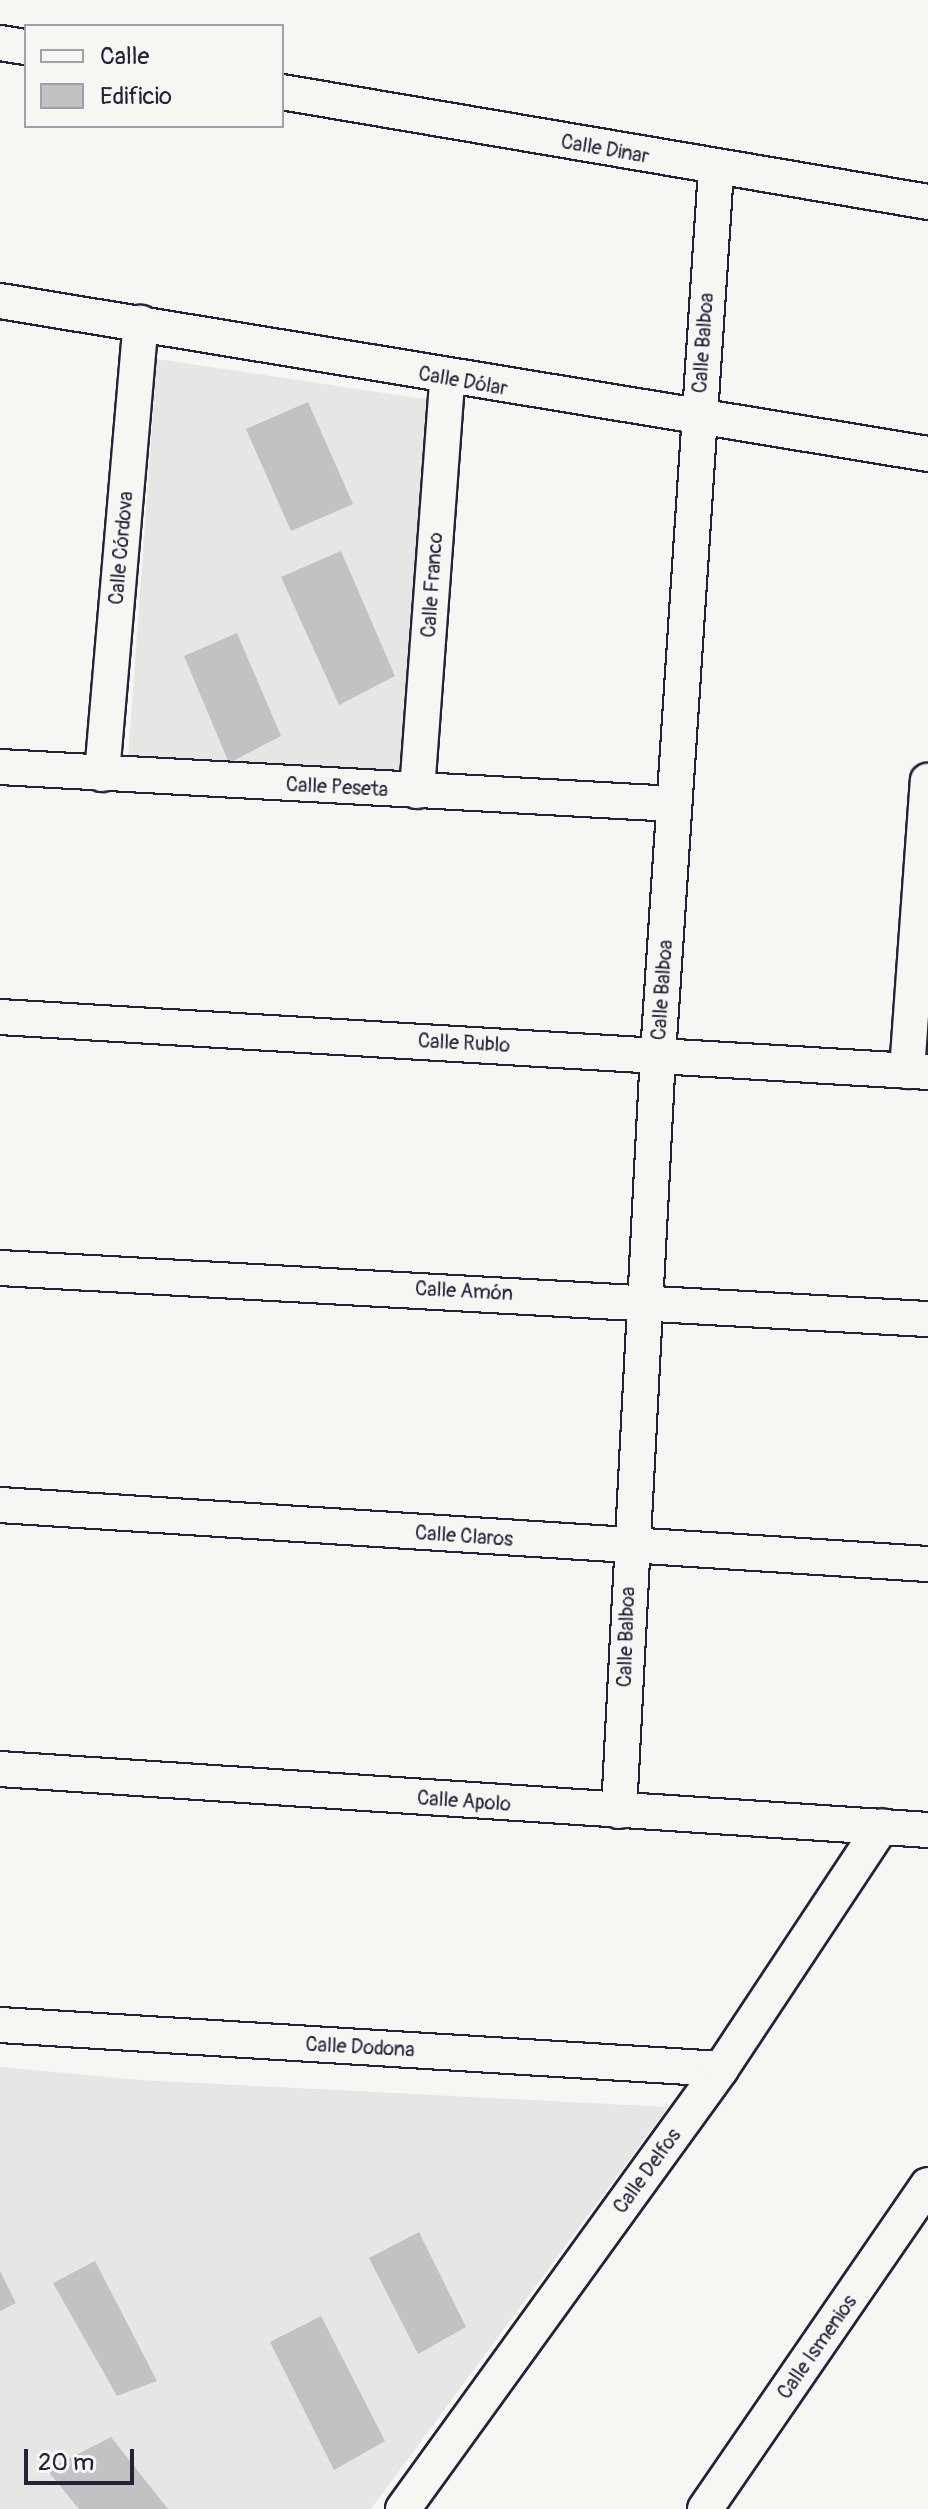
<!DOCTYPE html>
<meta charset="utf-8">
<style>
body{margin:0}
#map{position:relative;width:928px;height:2509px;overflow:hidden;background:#f6f6f2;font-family:Pangolin,sans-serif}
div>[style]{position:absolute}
.built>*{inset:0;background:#e6e6e4}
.building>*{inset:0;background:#c2c2c4}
.roads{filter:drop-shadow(2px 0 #22223b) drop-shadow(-2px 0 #22223b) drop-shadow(0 2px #22223b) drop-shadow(0 -2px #22223b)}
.minor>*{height:34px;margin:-17px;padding:0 17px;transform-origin:17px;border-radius:17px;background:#f6f6f2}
span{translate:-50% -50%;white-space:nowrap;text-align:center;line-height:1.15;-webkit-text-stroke:8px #f6f6f2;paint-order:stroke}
.street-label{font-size:20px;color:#22223b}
.legend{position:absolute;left:24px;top:24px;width:260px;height:104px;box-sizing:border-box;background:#f6f6f2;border:2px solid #a1a1a9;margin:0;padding:10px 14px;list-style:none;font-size:24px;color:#22223b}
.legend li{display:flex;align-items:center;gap:16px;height:40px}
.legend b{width:40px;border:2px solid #a1a1a9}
.scale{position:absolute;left:24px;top:2449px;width:110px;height:36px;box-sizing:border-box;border:4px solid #22223b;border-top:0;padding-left:10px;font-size:24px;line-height:28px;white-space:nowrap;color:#22223b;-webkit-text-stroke:6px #f6f6f2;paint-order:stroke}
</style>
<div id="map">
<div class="built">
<i style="clip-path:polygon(157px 359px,431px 400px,403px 771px,128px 759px)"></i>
<i style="clip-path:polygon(0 2067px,140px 2080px,668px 2107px,371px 2509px,0 2509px)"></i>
</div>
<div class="building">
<i style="clip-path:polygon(308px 402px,353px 504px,291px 531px,246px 429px)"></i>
<i style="clip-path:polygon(341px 551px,395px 676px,339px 705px,281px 577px)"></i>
<i style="clip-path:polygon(237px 633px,281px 736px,229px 763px,184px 656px)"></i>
<i style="clip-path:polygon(419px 2232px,466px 2327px,418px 2354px,369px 2258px)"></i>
<i style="clip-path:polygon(95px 2261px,157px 2381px,117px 2396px,53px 2283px)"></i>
<i style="clip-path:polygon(0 2271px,16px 2303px,0 2311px)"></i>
<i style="clip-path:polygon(321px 2316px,385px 2441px,334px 2470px,270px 2342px)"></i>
<i style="clip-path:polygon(111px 2437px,168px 2509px,79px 2509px,47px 2470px)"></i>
</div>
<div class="roads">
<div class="minor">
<i style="left:0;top:43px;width:26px;rotate:9deg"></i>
<i style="left:282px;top:92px;width:655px;rotate:9.66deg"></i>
<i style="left:0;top:301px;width:941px;rotate:9.36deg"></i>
<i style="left:0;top:767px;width:675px;rotate:3.14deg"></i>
<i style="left:102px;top:774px;width:453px;rotate:-85.1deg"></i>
<i style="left:417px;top:791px;width:414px;rotate:-85.8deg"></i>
<i style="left:0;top:1017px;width:930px;rotate:3.39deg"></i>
<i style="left:907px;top:1071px;width:291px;rotate:-85.9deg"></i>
<i style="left:0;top:1268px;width:929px;rotate:3.15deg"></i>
<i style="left:0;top:1505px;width:930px;rotate:3.64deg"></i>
<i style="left:0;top:1769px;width:930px;rotate:3.76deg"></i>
<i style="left:619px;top:1811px;width:757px;rotate:-87.05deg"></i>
<i style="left:658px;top:1055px;width:888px;rotate:-86.25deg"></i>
<i style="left:0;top:2025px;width:722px;rotate:3.49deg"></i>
<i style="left:403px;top:2509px;width:543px;rotate:-54.14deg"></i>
<i style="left:721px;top:2069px;width:291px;rotate:-56.5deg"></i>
<i style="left:705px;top:2509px;width:393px;rotate:-55.5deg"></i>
</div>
</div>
<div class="street-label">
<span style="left:605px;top:149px;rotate:10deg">Calle Dinar</span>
<span style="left:703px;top:343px;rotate:-86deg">Calle Balboa</span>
<span style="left:463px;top:381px;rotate:10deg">Calle Dólar</span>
<span style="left:121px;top:548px;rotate:-85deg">Calle Córdova</span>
<span style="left:432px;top:585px;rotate:-86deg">Calle Franco</span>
<span style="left:337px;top:787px;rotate:3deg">Calle Peseta</span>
<span style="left:662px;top:990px;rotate:-86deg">Calle Balboa</span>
<span style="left:464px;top:1043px;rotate:3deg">Calle Rublo</span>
<span style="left:464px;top:1291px;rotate:3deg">Calle Amón</span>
<span style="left:464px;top:1536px;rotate:4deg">Calle Claros</span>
<span style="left:626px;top:1637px;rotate:-88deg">Calle Balboa</span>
<span style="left:464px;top:1801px;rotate:4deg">Calle Apolo</span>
<span style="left:360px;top:2047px;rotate:3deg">Calle Dodona</span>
<span style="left:647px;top:2171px;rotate:-54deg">Calle Delfos</span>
<span style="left:817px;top:2347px;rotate:-55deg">Calle Ismenios</span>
</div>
<ul class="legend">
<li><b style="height:10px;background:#f6f6f2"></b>Calle</li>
<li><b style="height:22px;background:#c2c2c4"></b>Edificio</li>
</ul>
<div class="scale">20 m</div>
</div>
